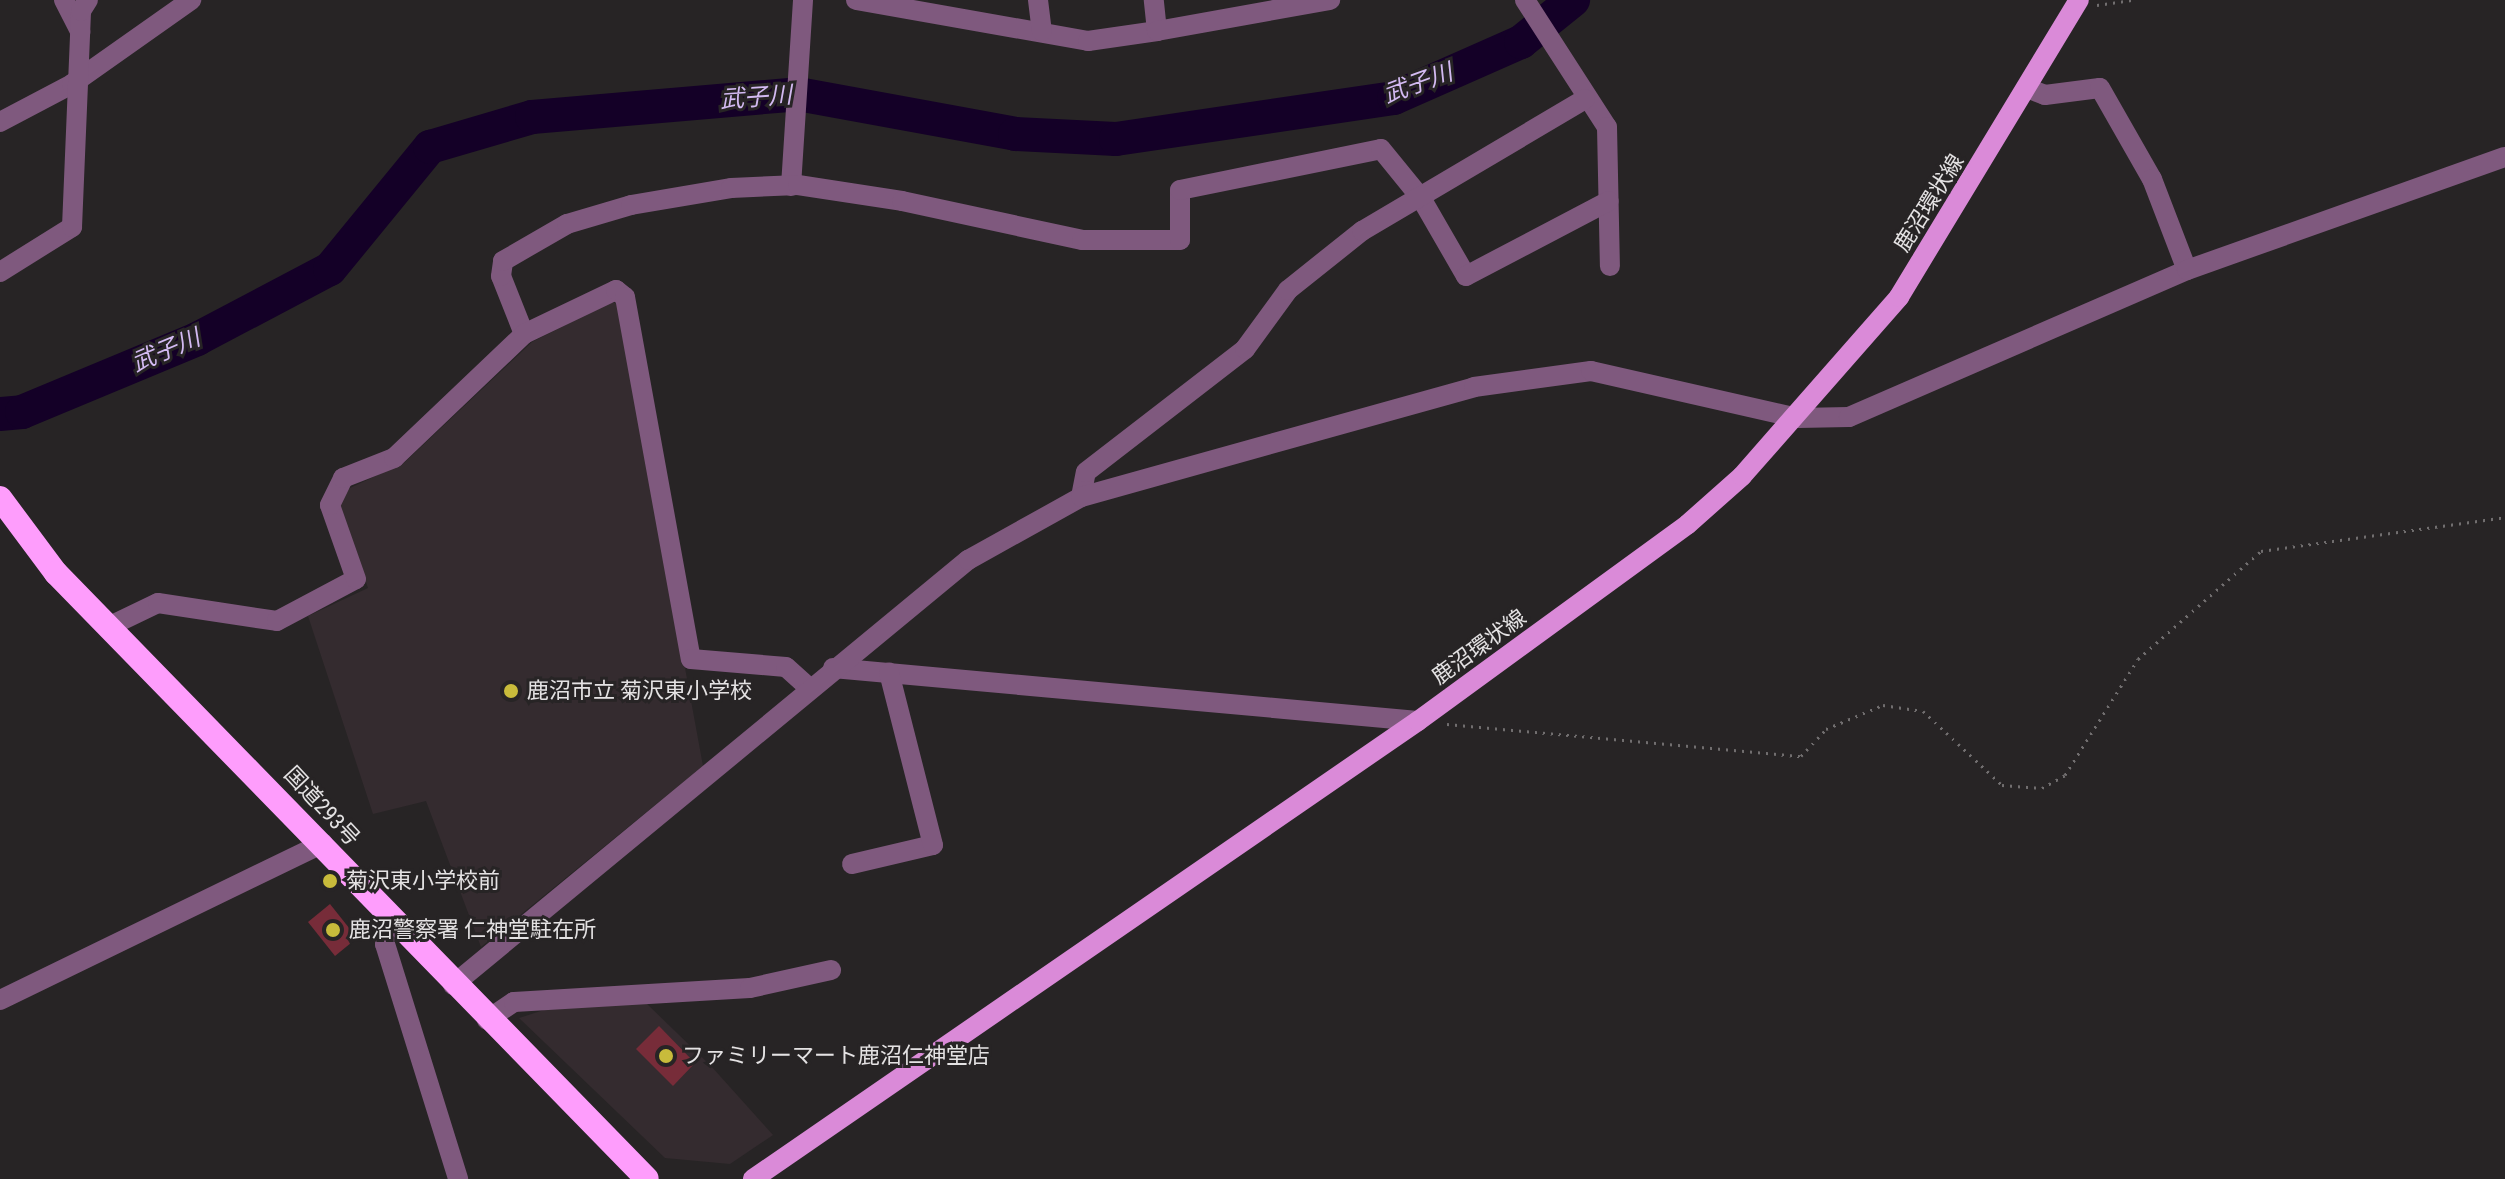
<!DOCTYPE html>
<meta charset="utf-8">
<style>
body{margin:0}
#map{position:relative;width:2505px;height:1179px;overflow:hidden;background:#272425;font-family:"Roboto Condensed","Noto Sans JP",sans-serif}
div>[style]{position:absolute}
.built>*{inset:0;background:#342b2f}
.river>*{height:34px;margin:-17px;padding:0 17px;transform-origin:17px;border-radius:17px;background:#140027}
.building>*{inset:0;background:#772c39}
.path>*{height:3px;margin-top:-1.5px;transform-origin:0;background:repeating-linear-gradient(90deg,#716e6f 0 2px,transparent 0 8px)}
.minor>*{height:20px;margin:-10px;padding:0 10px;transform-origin:10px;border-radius:10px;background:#7f597e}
.major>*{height:20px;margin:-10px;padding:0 10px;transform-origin:10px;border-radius:10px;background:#da8ad8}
.highway>*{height:24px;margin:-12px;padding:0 12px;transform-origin:12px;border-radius:12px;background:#fe9dfc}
.dots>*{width:22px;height:22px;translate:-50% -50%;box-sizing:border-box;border:4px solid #272425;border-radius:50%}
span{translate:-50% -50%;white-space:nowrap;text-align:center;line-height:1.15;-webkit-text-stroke:6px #272425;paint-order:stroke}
.street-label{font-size:22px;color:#e4e2e3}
.poi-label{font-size:22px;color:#e4e2e3}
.left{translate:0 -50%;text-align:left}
.water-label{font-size:24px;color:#d3baf2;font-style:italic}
</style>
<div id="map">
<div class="built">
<i style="clip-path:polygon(609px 303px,618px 303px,703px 766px,481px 947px,426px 801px,373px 814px,308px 616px,368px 588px,339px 505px,348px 489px,405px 462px,532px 342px)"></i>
<i style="clip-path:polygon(644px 1001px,711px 1066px,773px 1135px,730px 1164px,665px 1158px,519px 1018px,544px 1010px)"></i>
</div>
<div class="river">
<i style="left:0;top:414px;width:22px;rotate:-5deg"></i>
<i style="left:22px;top:412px;width:190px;rotate:-22.6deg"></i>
<i style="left:197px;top:339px;width:150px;rotate:-27.8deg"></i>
<i style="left:330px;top:269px;width:158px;rotate:-50.7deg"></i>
<i style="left:430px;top:147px;width:106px;rotate:-16.4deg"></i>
<i style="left:532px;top:117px;width:267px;rotate:-4.9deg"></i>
<i style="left:798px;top:94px;width:221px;rotate:10.4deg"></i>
<i style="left:1015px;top:134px;width:101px;rotate:2.8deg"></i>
<i style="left:1116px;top:139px;width:281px;rotate:-8.4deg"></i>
<i style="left:1394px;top:98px;width:139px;rotate:-23.8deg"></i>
<i style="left:1521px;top:42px;width:67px;rotate:-38.9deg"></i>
</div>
<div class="building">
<i style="clip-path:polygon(330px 904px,357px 938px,335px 956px,308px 922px)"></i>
<i style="clip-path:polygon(659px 1026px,695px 1063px,673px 1086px,636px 1049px)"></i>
</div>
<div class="path">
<i style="left:2097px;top:5px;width:35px;rotate:-8deg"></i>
<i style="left:1447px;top:724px;width:355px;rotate:5.2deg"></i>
<i style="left:1801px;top:756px;width:37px;rotate:-47deg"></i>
<i style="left:1826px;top:729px;width:62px;rotate:-22.8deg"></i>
<i style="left:1883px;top:705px;width:40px;rotate:8.5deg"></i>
<i style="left:1923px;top:711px;width:108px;rotate:43.1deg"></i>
<i style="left:2002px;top:785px;width:40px;rotate:4.3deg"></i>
<i style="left:2042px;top:788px;width:26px;rotate:-29deg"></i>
<i style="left:2065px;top:775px;width:137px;rotate:-57.8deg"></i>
<i style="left:2138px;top:659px;width:164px;rotate:-41.3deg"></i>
<i style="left:2261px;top:551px;width:246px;rotate:-7.9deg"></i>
</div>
<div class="minor">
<i style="left:64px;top:0;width:36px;rotate:63deg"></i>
<i style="left:856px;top:0;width:236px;rotate:10deg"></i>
<i style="left:1088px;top:41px;width:70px;rotate:-8.2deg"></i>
<i style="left:1157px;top:31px;width:31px;rotate:-96deg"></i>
<i style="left:1038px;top:0;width:31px;rotate:83deg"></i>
<i style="left:1525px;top:0;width:151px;rotate:57.2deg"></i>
<i style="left:1607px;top:127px;width:139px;rotate:88.8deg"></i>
<i style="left:1157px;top:31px;width:176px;rotate:-10.2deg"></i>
<i style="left:2027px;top:88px;width:19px;rotate:21deg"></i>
<i style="left:2045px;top:95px;width:55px;rotate:-7.3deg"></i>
<i style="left:2100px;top:88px;width:105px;rotate:60.3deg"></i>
<i style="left:2152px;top:179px;width:97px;rotate:69deg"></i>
<i style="left:0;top:122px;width:81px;rotate:-27.8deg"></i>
<i style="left:72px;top:84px;width:146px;rotate:-35.2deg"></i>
<i style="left:791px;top:186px;width:186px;rotate:-86.3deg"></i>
<i style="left:0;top:272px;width:85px;rotate:-32deg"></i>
<i style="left:72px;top:227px;width:216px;rotate:-87.6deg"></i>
<i style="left:81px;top:11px;width:13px;rotate:-58deg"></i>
<i style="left:524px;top:334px;width:62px;rotate:-111.6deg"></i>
<i style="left:501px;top:276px;width:15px;rotate:-82deg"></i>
<i style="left:503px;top:261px;width:74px;rotate:-30deg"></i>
<i style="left:567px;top:224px;width:67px;rotate:-16.5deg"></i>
<i style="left:631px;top:205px;width:101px;rotate:-9.6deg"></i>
<i style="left:731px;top:188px;width:67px;rotate:-2.6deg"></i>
<i style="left:798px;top:185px;width:105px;rotate:8.7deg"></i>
<i style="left:902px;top:201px;width:184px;rotate:12.2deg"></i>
<i style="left:1082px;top:240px;width:98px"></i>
<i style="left:1180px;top:240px;width:50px;rotate:-90deg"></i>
<i style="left:1180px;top:190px;width:205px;rotate:-11.5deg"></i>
<i style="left:1381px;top:149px;width:63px;rotate:50.8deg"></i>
<i style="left:1421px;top:198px;width:90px;rotate:60deg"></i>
<i style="left:1466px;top:276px;width:161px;rotate:-27.7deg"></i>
<i style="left:1081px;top:497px;width:25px;rotate:-79deg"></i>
<i style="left:1086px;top:472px;width:201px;rotate:-37.7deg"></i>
<i style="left:1245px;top:349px;width:73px;rotate:-53.9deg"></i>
<i style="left:1288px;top:290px;width:95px;rotate:-38.6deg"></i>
<i style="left:1362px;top:231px;width:259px;rotate:-30.6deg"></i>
<i style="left:110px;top:626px;width:53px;rotate:-25.6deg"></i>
<i style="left:158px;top:603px;width:120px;rotate:8.6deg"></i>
<i style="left:277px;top:621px;width:89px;rotate:-28deg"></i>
<i style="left:356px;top:579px;width:78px;rotate:-109.4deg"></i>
<i style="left:330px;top:505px;width:30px;rotate:-64deg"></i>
<i style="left:343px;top:478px;width:55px;rotate:-21.4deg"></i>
<i style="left:394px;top:458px;width:180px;rotate:-43.6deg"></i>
<i style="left:524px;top:334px;width:102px;rotate:-25.6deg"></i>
<i style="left:616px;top:290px;width:11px;rotate:38deg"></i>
<i style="left:625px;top:297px;width:368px;rotate:79.7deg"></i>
<i style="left:691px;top:659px;width:95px;rotate:4.8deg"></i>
<i style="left:786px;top:667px;width:31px;rotate:42deg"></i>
<i style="left:833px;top:668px;width:587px;rotate:5.18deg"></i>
<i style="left:852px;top:864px;width:83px;rotate:-13.2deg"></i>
<i style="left:933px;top:845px;width:178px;rotate:-104.3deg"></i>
<i style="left:385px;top:913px;width:31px;rotate:90deg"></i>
<i style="left:385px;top:944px;width:246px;rotate:72.7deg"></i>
<i style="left:453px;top:985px;width:668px;rotate:-39.53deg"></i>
<i style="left:968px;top:560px;width:129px;rotate:-29.1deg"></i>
<i style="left:1081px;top:497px;width:408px;rotate:-15.6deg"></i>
<i style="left:1474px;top:387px;width:118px;rotate:-7.8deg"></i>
<i style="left:1591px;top:371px;width:212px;rotate:12.8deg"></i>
<i style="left:1798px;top:418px;width:51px;rotate:-1.1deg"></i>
<i style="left:1849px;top:417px;width:369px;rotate:-23.5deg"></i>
<i style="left:2187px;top:270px;width:337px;rotate:-19.6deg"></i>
<i style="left:0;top:1000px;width:359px;rotate:-25.9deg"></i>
<i style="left:487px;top:1020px;width:32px;rotate:-34deg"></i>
<i style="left:514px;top:1002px;width:236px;rotate:-3.4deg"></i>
<i style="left:750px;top:988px;width:83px;rotate:-12.5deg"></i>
</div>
<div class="major">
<i style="left:753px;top:1179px;width:807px;rotate:-34.56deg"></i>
<i style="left:1418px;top:721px;width:334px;rotate:-36.1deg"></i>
<i style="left:1688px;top:524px;width:72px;rotate:-41.6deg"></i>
<i style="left:1742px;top:476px;width:238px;rotate:-48.7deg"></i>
<i style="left:1899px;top:297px;width:347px;rotate:-58.8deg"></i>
</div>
<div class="highway">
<i style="left:0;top:498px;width:94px;rotate:53.3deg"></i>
<i style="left:56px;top:573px;width:846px;rotate:45.72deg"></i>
</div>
<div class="dots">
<i style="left:511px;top:691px;background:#c8bb3b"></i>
<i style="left:330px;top:881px;background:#c8bb3b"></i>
<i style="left:333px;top:930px;background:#c8bb3b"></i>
<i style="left:666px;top:1056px;background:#c8bb3b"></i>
</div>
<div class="street-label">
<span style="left:1929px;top:203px;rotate:-58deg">鹿沼環状線</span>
<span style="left:1479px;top:647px;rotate:-36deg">鹿沼環状線</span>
<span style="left:322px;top:806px;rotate:47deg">国道293号</span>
</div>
<div class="poi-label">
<span class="left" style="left:527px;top:691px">鹿沼市立 菊沢東小学校</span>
<span class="left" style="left:346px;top:881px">菊沢東小学校前</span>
<span class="left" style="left:349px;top:930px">鹿沼警察署 仁神堂駐在所</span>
<span class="left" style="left:682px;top:1056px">ファミリーマート鹿沼仁神堂店</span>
</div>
<div class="water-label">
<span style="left:1418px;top:84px;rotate:-20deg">武子川</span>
<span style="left:756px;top:98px;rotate:-4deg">武子川</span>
<span style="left:166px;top:351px;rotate:-23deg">武子川</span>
</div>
</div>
